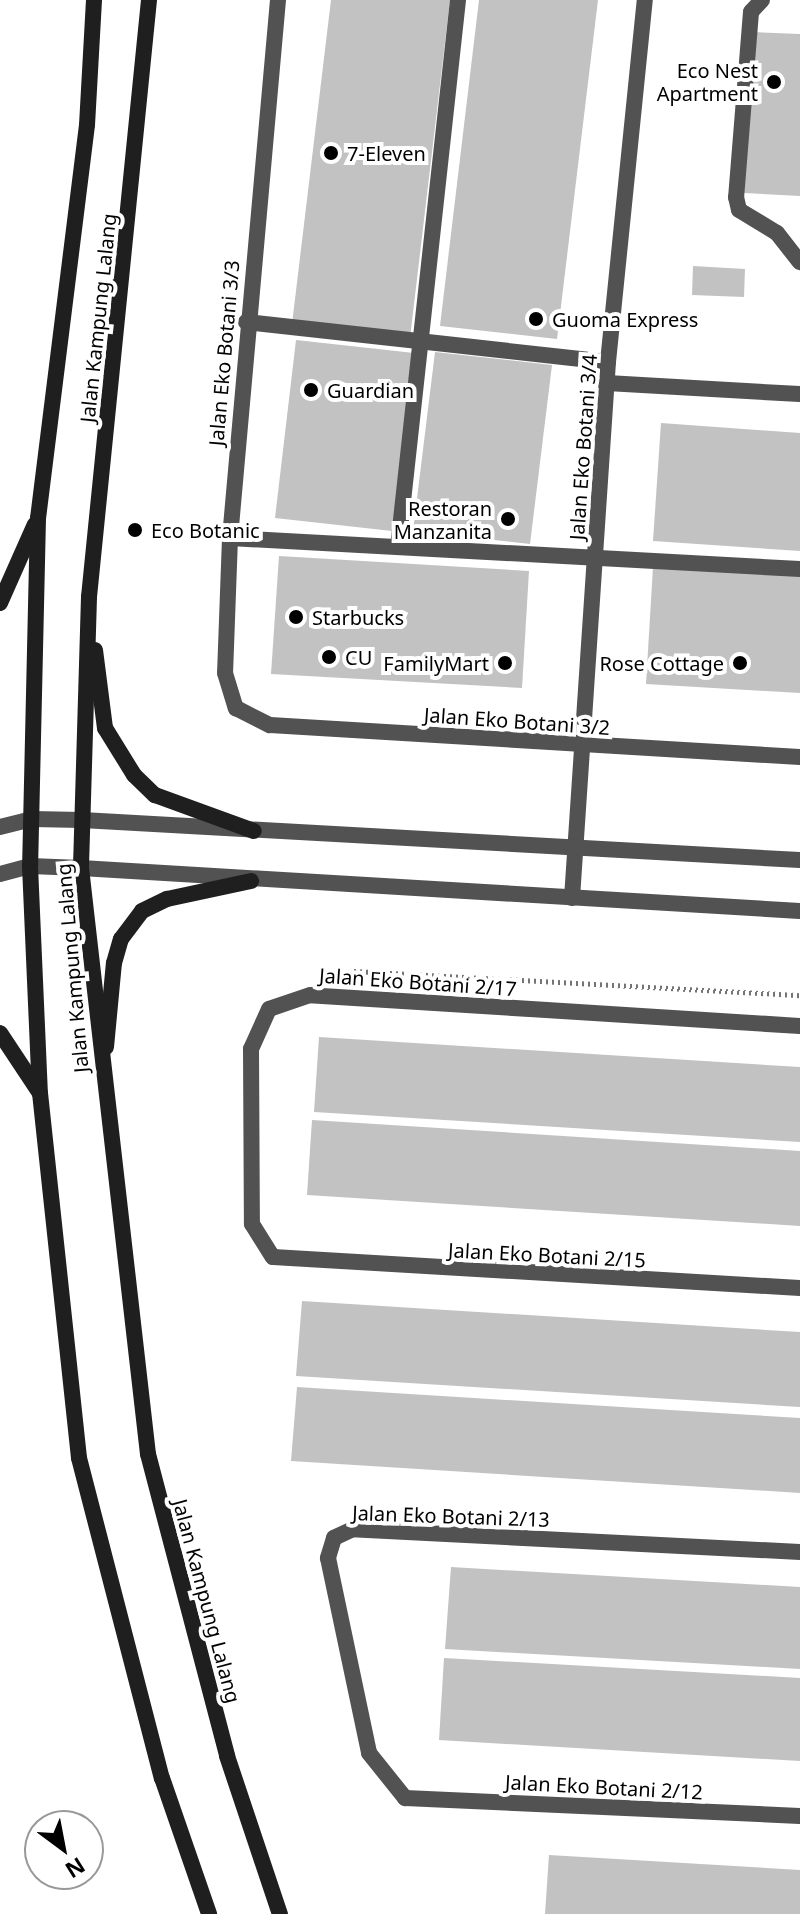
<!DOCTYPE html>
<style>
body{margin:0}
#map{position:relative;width:800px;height:1914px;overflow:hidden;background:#fff;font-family:"Noto Sans",sans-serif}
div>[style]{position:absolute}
.building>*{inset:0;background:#c2c2c2}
.path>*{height:5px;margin-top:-2.5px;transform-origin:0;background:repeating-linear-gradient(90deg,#747474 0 2px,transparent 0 6px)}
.service>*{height:16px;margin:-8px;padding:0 8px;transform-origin:8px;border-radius:8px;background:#525252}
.minor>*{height:16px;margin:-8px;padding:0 8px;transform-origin:8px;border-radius:8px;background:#525252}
.tertiary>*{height:16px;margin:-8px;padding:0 8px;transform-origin:8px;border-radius:8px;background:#525252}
.secondary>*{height:16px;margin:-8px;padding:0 8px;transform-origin:8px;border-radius:8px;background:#1f1f1f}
.dots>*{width:22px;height:22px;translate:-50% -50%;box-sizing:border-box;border:4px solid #fff;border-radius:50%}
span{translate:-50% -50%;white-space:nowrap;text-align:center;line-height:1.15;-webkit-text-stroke:8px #fff;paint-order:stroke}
.poi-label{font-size:20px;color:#000}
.right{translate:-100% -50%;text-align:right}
.left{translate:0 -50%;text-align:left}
.street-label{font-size:20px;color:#000}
.north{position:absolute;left:24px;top:1810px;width:80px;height:80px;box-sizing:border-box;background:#fff;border:2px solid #999;border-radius:50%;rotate:148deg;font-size:22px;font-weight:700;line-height:32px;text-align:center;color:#000}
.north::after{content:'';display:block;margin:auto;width:28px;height:36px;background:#000;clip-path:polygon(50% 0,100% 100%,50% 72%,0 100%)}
</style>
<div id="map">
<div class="building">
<i style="clip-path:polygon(331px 0,450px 0,410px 338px,292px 324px)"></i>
<i style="clip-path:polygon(479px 0,598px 0,557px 339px,440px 326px)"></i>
<i style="clip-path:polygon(751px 32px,800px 34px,800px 196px,744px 193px)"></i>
<i style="clip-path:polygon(693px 266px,745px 269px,744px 297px,692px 295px)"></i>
<i style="clip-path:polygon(296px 340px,414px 353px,392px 531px,275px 518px)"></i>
<i style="clip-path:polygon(435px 352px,552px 365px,530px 544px,413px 531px)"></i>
<i style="clip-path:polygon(661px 423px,800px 433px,800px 551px,653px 541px)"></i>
<i style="clip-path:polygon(279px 556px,529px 571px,522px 688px,271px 674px)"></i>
<i style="clip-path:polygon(653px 567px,800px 575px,800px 693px,646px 684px)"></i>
<i style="clip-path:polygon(319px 1037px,800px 1067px,800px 1142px,314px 1112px)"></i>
<i style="clip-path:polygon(312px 1120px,800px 1151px,800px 1226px,307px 1195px)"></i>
<i style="clip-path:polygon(302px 1301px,800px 1332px,800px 1407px,296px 1376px)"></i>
<i style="clip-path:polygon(297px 1387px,800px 1418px,800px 1493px,291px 1461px)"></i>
<i style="clip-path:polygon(451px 1567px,800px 1587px,800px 1669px,445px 1649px)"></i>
<i style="clip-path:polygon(444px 1658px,800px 1678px,800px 1761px,439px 1740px)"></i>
<i style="clip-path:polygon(549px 1855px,800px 1870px,800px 1914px,545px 1914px)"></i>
</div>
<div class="path">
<i style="left:354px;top:971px;width:447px;rotate:3.1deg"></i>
</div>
<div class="service">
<i style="left:762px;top:0;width:16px;rotate:133deg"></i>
<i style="left:751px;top:12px;width:186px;rotate:94.6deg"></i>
<i style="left:736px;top:197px;width:13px;rotate:77deg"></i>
<i style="left:739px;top:210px;width:44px;rotate:31.2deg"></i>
<i style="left:777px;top:233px;width:37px;rotate:52deg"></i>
<i style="left:246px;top:322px;width:364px;rotate:6.3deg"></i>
<i style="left:230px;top:538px;width:571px;rotate:3.11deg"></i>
<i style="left:398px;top:547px;width:550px;rotate:-83.74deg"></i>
</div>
<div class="minor">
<i style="left:278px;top:0;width:540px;rotate:95.1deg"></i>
<i style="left:230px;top:538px;width:135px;rotate:92.1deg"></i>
<i style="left:225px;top:673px;width:37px;rotate:73deg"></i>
<i style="left:236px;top:708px;width:38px;rotate:27deg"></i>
<i style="left:270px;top:725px;width:531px;rotate:3.46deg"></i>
<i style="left:607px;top:383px;width:193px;rotate:3.3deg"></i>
<i style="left:572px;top:898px;width:537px;rotate:-86.16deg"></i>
<i style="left:608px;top:362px;width:364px;rotate:-84.2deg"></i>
<i style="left:800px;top:1026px;width:491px;rotate:-176.4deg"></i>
<i style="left:310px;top:995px;width:43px;rotate:161.1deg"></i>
<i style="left:269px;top:1009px;width:44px;rotate:114.2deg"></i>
<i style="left:251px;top:1049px;width:175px;rotate:89.7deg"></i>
<i style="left:252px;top:1224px;width:39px;rotate:58deg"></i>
<i style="left:273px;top:1257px;width:528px;rotate:3.37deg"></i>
<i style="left:800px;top:1552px;width:448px;rotate:-177.1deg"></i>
<i style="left:353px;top:1529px;width:21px;rotate:155deg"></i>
<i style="left:334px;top:1538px;width:21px;rotate:107deg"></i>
<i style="left:328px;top:1558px;width:199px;rotate:78.1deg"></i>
<i style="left:369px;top:1753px;width:58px;rotate:51.3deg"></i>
<i style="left:405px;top:1798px;width:395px;rotate:2.6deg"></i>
</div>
<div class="tertiary">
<i style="left:0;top:827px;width:33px;rotate:-14deg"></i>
<i style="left:32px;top:819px;width:50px;rotate:1.1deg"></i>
<i style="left:82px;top:820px;width:719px;rotate:3.19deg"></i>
<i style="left:0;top:874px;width:31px;rotate:-15deg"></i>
<i style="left:30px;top:866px;width:51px;rotate:2.2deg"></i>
<i style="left:81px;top:868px;width:720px;rotate:3.42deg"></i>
</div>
<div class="secondary">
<i style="left:94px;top:0;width:125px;rotate:93.2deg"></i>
<i style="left:87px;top:125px;width:396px;rotate:97.1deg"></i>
<i style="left:38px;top:518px;width:348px;rotate:91.3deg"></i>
<i style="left:30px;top:866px;width:227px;rotate:87.5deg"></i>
<i style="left:40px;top:1093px;width:367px;rotate:83.9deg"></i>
<i style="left:79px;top:1458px;width:331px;rotate:75.5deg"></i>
<i style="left:162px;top:1778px;width:144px;rotate:70.9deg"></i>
<i style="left:149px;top:0;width:600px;rotate:95.74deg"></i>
<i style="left:89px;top:597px;width:271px;rotate:91.7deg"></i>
<i style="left:81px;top:868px;width:590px;rotate:83.48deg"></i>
<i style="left:148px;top:1454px;width:312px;rotate:75.3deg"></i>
<i style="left:227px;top:1756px;width:167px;rotate:71.5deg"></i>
<i style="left:0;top:603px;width:86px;rotate:-66.1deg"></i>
<i style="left:95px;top:650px;width:79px;rotate:82.7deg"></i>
<i style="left:105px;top:728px;width:55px;rotate:58.3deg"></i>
<i style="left:134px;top:775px;width:29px;rotate:44deg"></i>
<i style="left:155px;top:795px;width:105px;rotate:20deg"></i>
<i style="left:0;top:1033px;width:71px;rotate:56.5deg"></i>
<i style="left:106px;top:1047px;width:84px;rotate:-84.6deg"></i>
<i style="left:114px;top:963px;width:25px;rotate:-74deg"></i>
<i style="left:121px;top:939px;width:35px;rotate:-53deg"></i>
<i style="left:142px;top:911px;width:28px;rotate:-26deg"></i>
<i style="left:167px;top:899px;width:86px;rotate:-12.1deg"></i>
</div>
<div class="dots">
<i style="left:774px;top:82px;background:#000"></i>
<i style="left:331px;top:153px;background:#000"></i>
<i style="left:536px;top:319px;background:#000"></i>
<i style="left:311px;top:390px;background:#000"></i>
<i style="left:508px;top:519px;background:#000"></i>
<i style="left:135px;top:530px;background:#000"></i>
<i style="left:296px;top:617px;background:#000"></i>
<i style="left:329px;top:657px;background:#000"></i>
<i style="left:505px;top:663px;background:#000"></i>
<i style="left:740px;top:663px;background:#000"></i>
</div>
<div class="poi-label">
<span class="right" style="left:758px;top:82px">Eco Nest<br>Apartment</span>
<span class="left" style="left:347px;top:153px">7-Eleven</span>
<span class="left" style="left:552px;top:319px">Guoma Express</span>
<span class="left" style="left:327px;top:390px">Guardian</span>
<span class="right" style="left:492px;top:520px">Restoran<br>Manzanita</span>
<span class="left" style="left:151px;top:530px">Eco Botanic</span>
<span class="left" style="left:312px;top:617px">Starbucks</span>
<span class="left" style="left:345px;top:657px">CU</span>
<span class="right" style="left:489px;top:663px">FamilyMart</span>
<span class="right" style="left:724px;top:663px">Rose Cottage</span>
</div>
<div class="street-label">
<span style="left:98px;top:318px;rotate:-84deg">Jalan Kampung Lalang</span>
<span style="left:224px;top:353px;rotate:-85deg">Jalan Eko Botani 3/3</span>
<span style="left:583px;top:447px;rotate:-86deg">Jalan Eko Botani 3/4</span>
<span style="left:517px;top:721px;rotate:4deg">Jalan Eko Botani 3/2</span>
<span style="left:72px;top:968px;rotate:-95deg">Jalan Kampung Lalang</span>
<span style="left:418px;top:982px;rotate:4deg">Jalan Eko Botani 2/17</span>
<span style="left:547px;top:1255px;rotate:3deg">Jalan Eko Botani 2/15</span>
<span style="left:451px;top:1516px;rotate:2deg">Jalan Eko Botani 2/13</span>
<span style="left:207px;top:1601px;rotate:75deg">Jalan Kampung Lalang</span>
<span style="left:604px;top:1787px;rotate:3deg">Jalan Eko Botani 2/12</span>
</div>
<div class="north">N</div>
</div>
